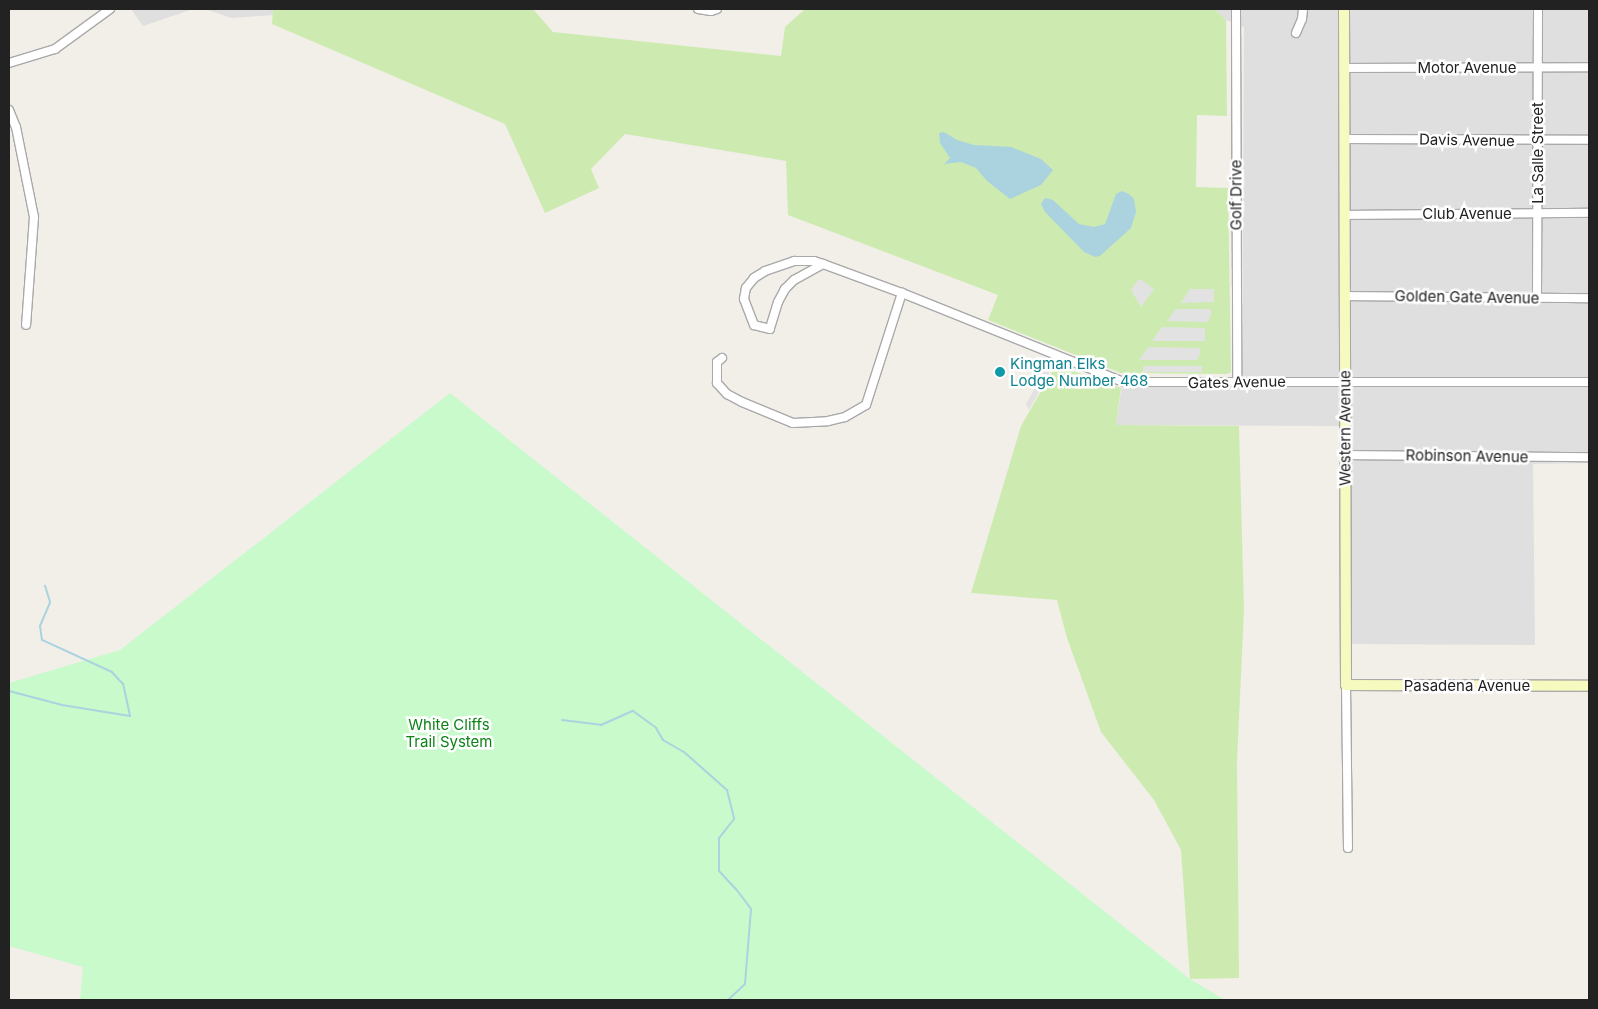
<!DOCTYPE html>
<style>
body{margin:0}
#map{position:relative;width:1598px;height:1009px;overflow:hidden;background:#f2efe9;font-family:Inter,sans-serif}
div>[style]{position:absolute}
.residential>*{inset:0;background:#e0dfdf}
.grass>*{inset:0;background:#cdebb0}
.park>*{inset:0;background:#c8facc}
.parking>*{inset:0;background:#e2e2e2}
.water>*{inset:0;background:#aad3df}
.stream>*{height:2px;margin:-1px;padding:0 1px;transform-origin:1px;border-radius:1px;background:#aad3df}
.roads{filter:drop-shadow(1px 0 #a9a9a9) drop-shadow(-1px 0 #a9a9a9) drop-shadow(0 1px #a9a9a9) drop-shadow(0 -1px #a9a9a9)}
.street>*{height:8px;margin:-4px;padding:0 4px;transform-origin:4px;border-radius:4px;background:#fff}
.secondary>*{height:10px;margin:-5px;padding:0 5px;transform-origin:5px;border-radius:5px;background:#f7fabf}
.dots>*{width:14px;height:14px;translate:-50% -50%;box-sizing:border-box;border:2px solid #fff;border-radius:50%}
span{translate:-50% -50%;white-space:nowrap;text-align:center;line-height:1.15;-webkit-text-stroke:5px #fff;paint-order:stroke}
.street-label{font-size:15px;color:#222}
.culture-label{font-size:15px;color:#0d838f}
.left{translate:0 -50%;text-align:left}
.park-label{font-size:15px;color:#0c8416}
.frame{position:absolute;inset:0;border:10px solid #222;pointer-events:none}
</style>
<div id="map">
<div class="residential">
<i style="clip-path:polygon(131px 9px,193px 9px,143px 26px)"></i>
<i style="clip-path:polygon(205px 9px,273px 9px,273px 15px,231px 18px)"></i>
<i style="clip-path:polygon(1215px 9px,1589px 9px,1589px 463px,1533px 464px,1535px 645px,1349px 644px,1349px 426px,1116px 425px,1123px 379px,1242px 382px,1244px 27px,1226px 20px)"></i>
</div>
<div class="grass">
<i style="clip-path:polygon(273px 9px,533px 9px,553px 32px,781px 56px,785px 27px,805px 9px,1215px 9px,1226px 20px,1227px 116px,1197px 115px,1196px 187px,1228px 188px,1231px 372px,1227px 374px,1121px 373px,988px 320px,998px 295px,788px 215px,786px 161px,625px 134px,591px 169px,599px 188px,545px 213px,505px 124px,272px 24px)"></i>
<i style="clip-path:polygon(1056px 365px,1121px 388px,1116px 425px,1239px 426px,1244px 610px,1237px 762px,1239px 978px,1190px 979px,1181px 850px,1154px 800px,1101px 732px,1067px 638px,1057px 600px,971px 593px,1021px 426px)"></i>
</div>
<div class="park">
<i style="clip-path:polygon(450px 393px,1190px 979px,1225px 1000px,80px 1000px,83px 967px,9px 946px,9px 683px,120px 650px)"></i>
</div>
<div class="parking">
<i style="clip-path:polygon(1138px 280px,1142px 280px,1154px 289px,1141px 307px,1131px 290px)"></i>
<i style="clip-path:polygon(1190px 289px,1214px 289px,1214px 302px,1181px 303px)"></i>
<i style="clip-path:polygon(1176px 309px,1211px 309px,1211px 315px,1208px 322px,1167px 321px)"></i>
<i style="clip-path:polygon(1162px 327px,1205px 328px,1205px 341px,1152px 341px)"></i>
<i style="clip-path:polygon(1148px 347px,1200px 348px,1200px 354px,1197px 360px,1139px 360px)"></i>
<i style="clip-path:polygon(1049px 362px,1052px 368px,1029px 410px,1026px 404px)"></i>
<i style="clip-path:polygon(1143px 366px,1202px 366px,1202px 372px,1143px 372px)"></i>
</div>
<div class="water">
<i style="clip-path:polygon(944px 132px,957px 140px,974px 145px,1011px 147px,1041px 159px,1053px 170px,1041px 185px,1010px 199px,987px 181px,976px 168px,961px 162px,944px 164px,950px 158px,940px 143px,939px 133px)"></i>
<i style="clip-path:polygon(1122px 191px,1129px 194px,1134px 199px,1136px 212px,1131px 228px,1100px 256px,1095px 257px,1084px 252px,1045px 212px,1041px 204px,1045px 198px,1053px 200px,1079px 224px,1094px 227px,1105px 224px,1116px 194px)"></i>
</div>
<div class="stream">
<i style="left:9px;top:691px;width:55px;rotate:14.8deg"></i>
<i style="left:62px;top:705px;width:69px;rotate:9.2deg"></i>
<i style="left:130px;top:716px;width:33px;rotate:-102deg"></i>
<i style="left:123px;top:684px;width:16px;rotate:-133deg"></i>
<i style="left:112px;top:672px;width:77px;rotate:-155.4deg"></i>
<i style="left:42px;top:640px;width:14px;rotate:-98deg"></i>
<i style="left:40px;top:626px;width:26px;rotate:-67deg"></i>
<i style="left:50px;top:602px;width:17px;rotate:-107deg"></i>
<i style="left:562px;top:720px;width:39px;rotate:7deg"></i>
<i style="left:601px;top:725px;width:35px;rotate:-24deg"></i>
<i style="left:633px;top:711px;width:29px;rotate:36deg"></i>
<i style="left:656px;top:728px;width:14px;rotate:60deg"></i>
<i style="left:663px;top:740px;width:24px;rotate:30deg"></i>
<i style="left:684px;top:752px;width:57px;rotate:41.5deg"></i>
<i style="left:727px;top:790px;width:30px;rotate:76deg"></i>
<i style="left:734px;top:819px;width:24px;rotate:128deg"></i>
<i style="left:719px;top:838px;width:33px;rotate:90deg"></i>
<i style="left:719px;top:871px;width:25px;rotate:47deg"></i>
<i style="left:736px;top:889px;width:25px;rotate:53deg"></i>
<i style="left:751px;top:909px;width:75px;rotate:94.6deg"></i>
<i style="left:745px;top:984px;width:23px;rotate:137deg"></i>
</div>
<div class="roads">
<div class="street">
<i style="left:698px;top:9px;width:13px;rotate:9deg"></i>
<i style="left:711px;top:11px;width:6px;rotate:-18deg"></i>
<i style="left:1236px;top:9px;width:372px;rotate:89.8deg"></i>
<i style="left:1296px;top:33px;width:15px;rotate:-67deg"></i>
<i style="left:1302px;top:19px;width:10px;rotate:-84deg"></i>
<i style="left:9px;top:63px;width:48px;rotate:-16.9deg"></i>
<i style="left:55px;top:49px;width:68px;rotate:-36deg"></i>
<i style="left:1344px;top:68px;width:245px;rotate:-0.2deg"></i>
<i style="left:9px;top:110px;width:18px;rotate:68deg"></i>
<i style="left:16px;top:127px;width:92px;rotate:78.7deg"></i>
<i style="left:34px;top:217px;width:108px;rotate:94.2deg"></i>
<i style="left:1344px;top:139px;width:245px;rotate:0.2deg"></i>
<i style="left:1344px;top:215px;width:245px;rotate:-0.5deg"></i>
<i style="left:794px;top:261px;width:20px"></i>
<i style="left:814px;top:261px;width:9px;rotate:18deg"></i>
<i style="left:823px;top:264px;width:33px;rotate:151deg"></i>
<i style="left:794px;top:280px;width:13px;rotate:135deg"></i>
<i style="left:785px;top:289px;width:15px;rotate:118deg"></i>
<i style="left:778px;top:302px;width:28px;rotate:107deg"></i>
<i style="left:770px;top:329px;width:16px;rotate:-166deg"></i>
<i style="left:754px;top:325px;width:28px;rotate:-111deg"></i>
<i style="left:744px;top:299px;width:11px;rotate:-80deg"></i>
<i style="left:746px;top:288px;width:13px;rotate:-51deg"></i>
<i style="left:754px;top:278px;width:13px;rotate:-32deg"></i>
<i style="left:765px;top:271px;width:31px;rotate:-19deg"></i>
<i style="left:823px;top:264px;width:84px;rotate:20.2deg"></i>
<i style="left:902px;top:293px;width:238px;rotate:21.9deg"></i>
<i style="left:1123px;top:382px;width:466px"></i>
<i style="left:1345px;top:296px;width:244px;rotate:0.5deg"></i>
<i style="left:1537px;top:298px;width:289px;rotate:-89.8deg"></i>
<i style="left:722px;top:358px;width:6px;rotate:141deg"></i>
<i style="left:717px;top:362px;width:21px;rotate:90deg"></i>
<i style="left:717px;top:383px;width:15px;rotate:48deg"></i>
<i style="left:727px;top:394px;width:17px;rotate:28deg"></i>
<i style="left:742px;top:402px;width:55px;rotate:22.4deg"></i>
<i style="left:793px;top:423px;width:35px;rotate:-3deg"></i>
<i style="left:828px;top:421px;width:17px;rotate:-13deg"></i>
<i style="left:845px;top:417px;width:24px;rotate:-30deg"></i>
<i style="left:866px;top:405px;width:118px;rotate:-72.2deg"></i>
<i style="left:1345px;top:455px;width:244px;rotate:0.5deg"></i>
<i style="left:1346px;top:685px;width:163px;rotate:89.3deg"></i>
</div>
<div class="secondary">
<i style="left:1344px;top:9px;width:676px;rotate:89.83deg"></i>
<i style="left:1346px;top:685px;width:243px;rotate:0.2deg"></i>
</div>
</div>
<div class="dots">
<i style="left:1000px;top:372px;background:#0f9aa8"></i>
</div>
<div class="street-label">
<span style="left:1467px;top:68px">Motor Avenue</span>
<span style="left:1467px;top:140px;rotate:1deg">Davis Avenue</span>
<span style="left:1538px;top:153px;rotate:-90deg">La Salle Street</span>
<span style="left:1236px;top:195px;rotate:-90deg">Golf Drive</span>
<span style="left:1467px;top:214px">Club Avenue</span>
<span style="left:1467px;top:297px;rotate:1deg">Golden Gate Avenue</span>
<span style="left:1237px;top:382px;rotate:-1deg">Gates Avenue</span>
<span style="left:1345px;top:428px;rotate:-90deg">Western Avenue</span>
<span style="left:1467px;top:456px;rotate:1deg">Robinson Avenue</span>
<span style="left:1467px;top:686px">Pasadena Avenue</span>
</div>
<div class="culture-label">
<span class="left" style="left:1010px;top:372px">Kingman Elks<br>Lodge Number 468</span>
</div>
<div class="park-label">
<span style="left:449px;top:733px">White Cliffs<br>Trail System</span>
</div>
<div class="frame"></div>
</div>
